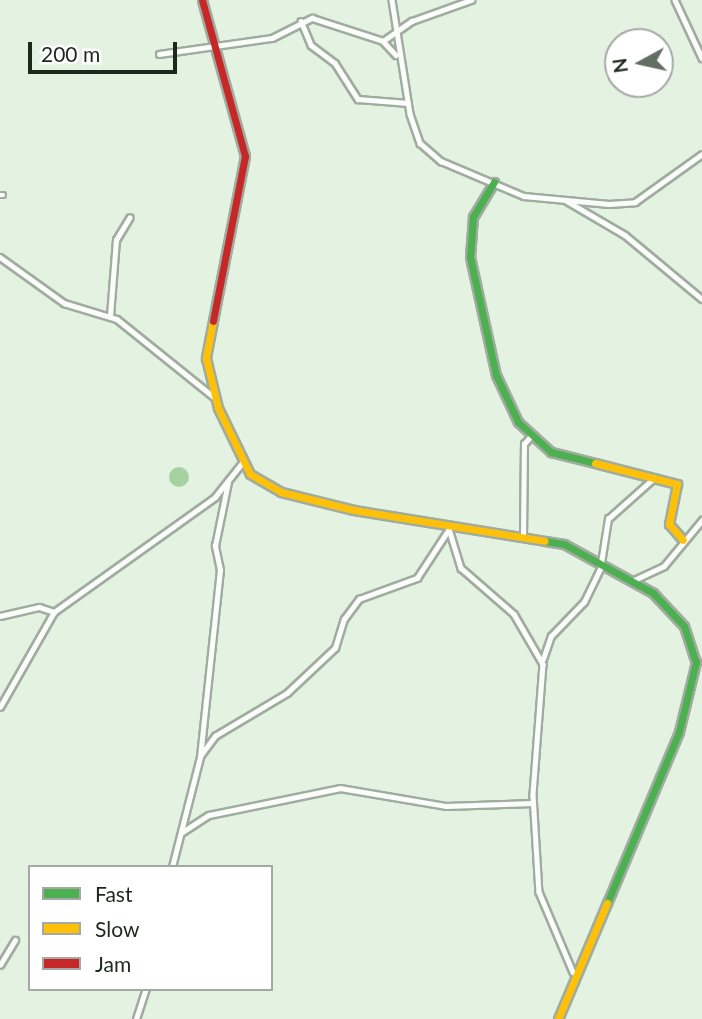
<!DOCTYPE html>
<style>
body{margin:0}
#map{position:relative;width:702px;height:1019px;overflow:hidden;background:#e4f2e2;font-family:Lato,sans-serif}
div>[style]{position:absolute}
.water>*{inset:0;background:#a6d1a3}
.round{border-radius:50%}
.roads{filter:drop-shadow(2px 0 #a0ac9f) drop-shadow(-2px 0 #a0ac9f) drop-shadow(0 2px #a0ac9f) drop-shadow(0 -2px #a0ac9f)}
.street>*{height:4.5px;margin:-2.25px;padding:0 2.25px;transform-origin:2.25px;border-radius:2.25px;background:#fbfdfb}
.fast>*{height:7px;margin:-3.5px;padding:0 3.5px;transform-origin:3.5px;border-radius:3.5px;background:#4caf50}
.slow>*{height:7px;margin:-3.5px;padding:0 3.5px;transform-origin:3.5px;border-radius:3.5px;background:#ffc107}
.jam>*{height:7px;margin:-3.5px;padding:0 3.5px;transform-origin:3.5px;border-radius:3.5px;background:#c62828}
span{translate:-50% -50%;white-space:nowrap;text-align:center;line-height:1.15;-webkit-text-stroke:5px #fff;paint-order:stroke}
.legend{position:absolute;left:28px;top:865px;width:245px;height:126px;box-sizing:border-box;background:#fff;border:2px solid #a5a9a5;margin:0;padding:9px 12px;list-style:none;font-size:21px;color:#1d281d}
.legend li{display:flex;align-items:center;gap:14px;height:35px}
.legend b{width:35px;border:2px solid #a5a9a5}
.north{position:absolute;left:604px;top:28px;width:70px;height:70px;box-sizing:border-box;background:#fff;border:2px solid #a5a9a5;border-radius:50%;rotate:262deg;font-size:19px;font-weight:700;line-height:28px;text-align:center;color:#1d281d}
.north::after{content:'';display:block;margin:auto;width:24px;height:32px;background:#636f62;clip-path:polygon(50% 0,100% 100%,50% 72%,0 100%)}
.scale{position:absolute;left:28px;top:42px;width:149px;height:32px;box-sizing:border-box;border:4px solid #1d281d;border-top:0;padding-left:9px;font-size:21px;line-height:24px;white-space:nowrap;color:#1d281d;-webkit-text-stroke:5px #fff;paint-order:stroke}
</style>
<div id="map">
<div class="water">
<i class="round" style="left:169px;top:467px;width:20px;height:20px"></i>
</div>
<div class="roads">
<div class="street">
<i style="left:392px;top:0;width:115px;rotate:81deg"></i>
<i style="left:410px;top:114px;width:31px;rotate:71deg"></i>
<i style="left:420px;top:143px;width:28px;rotate:41deg"></i>
<i style="left:441px;top:161px;width:90px;rotate:22.9deg"></i>
<i style="left:524px;top:196px;width:85px;rotate:5.4deg"></i>
<i style="left:609px;top:204px;width:26px;rotate:-4deg"></i>
<i style="left:635px;top:202px;width:82px;rotate:-35.6deg"></i>
<i style="left:675px;top:0;width:64px;rotate:65deg"></i>
<i style="left:301px;top:21px;width:26px;rotate:67deg"></i>
<i style="left:311px;top:45px;width:30px;rotate:37deg"></i>
<i style="left:335px;top:63px;width:43px;rotate:57.4deg"></i>
<i style="left:358px;top:99px;width:50px;rotate:4.6deg"></i>
<i style="left:383px;top:41px;width:35px;rotate:-35deg"></i>
<i style="left:412px;top:21px;width:63px;rotate:-19.6deg"></i>
<i style="left:159px;top:54px;width:114px;rotate:-8.1deg"></i>
<i style="left:272px;top:38px;width:45px;rotate:-26.6deg"></i>
<i style="left:312px;top:18px;width:75px;rotate:17.9deg"></i>
<i style="left:383px;top:41px;width:19px;rotate:47deg"></i>
<i style="left:0;top:195px;width:3px"></i>
<i style="left:565px;top:200px;width:69px;rotate:30.3deg"></i>
<i style="left:625px;top:235px;width:100px;rotate:39.7deg"></i>
<i style="left:0;top:257px;width:79px;rotate:35.7deg"></i>
<i style="left:64px;top:303px;width:55px;rotate:16.8deg"></i>
<i style="left:117px;top:319px;width:124px;rotate:38.8deg"></i>
<i style="left:110px;top:316px;width:76px;rotate:-85.5deg"></i>
<i style="left:116px;top:240px;width:26px;rotate:-59deg"></i>
<i style="left:449px;top:529px;width:41px;rotate:72.9deg"></i>
<i style="left:461px;top:568px;width:70px;rotate:41deg"></i>
<i style="left:514px;top:614px;width:58px;rotate:59.9deg"></i>
<i style="left:543px;top:664px;width:131px;rotate:94.4deg"></i>
<i style="left:533px;top:795px;width:97px;rotate:86.5deg"></i>
<i style="left:539px;top:892px;width:87px;rotate:67deg"></i>
<i style="left:523px;top:537px;width:93px;rotate:-89.4deg"></i>
<i style="left:524px;top:444px;width:9px;rotate:-49deg"></i>
<i style="left:601px;top:563px;width:45px;rotate:-81deg"></i>
<i style="left:608px;top:519px;width:62px;rotate:-41.7deg"></i>
<i style="left:632px;top:581px;width:35px;rotate:-25deg"></i>
<i style="left:664px;top:566px;width:60px;rotate:-50.4deg"></i>
<i style="left:0;top:616px;width:40px;rotate:-13deg"></i>
<i style="left:39px;top:607px;width:16px;rotate:18deg"></i>
<i style="left:543px;top:659px;width:24px;rotate:-71deg"></i>
<i style="left:551px;top:636px;width:47px;rotate:-45.9deg"></i>
<i style="left:584px;top:602px;width:41px;rotate:-64.1deg"></i>
<i style="left:0;top:707px;width:109px;rotate:-60.4deg"></i>
<i style="left:54px;top:612px;width:198px;rotate:-35.5deg"></i>
<i style="left:215px;top:497px;width:43px;rotate:-51.5deg"></i>
<i style="left:200px;top:756px;width:25px;rotate:-53deg"></i>
<i style="left:215px;top:736px;width:84px;rotate:-30.8deg"></i>
<i style="left:287px;top:693px;width:66px;rotate:-43.2deg"></i>
<i style="left:335px;top:648px;width:30px;rotate:-73deg"></i>
<i style="left:344px;top:619px;width:25px;rotate:-53deg"></i>
<i style="left:359px;top:599px;width:62px;rotate:-19.9deg"></i>
<i style="left:417px;top:578px;width:59px;rotate:-56.9deg"></i>
<i style="left:181px;top:833px;width:33px;rotate:-33deg"></i>
<i style="left:209px;top:815px;width:134px;rotate:-11.6deg"></i>
<i style="left:340px;top:788px;width:108px;rotate:9.6deg"></i>
<i style="left:446px;top:806px;width:87px;rotate:-2deg"></i>
<i style="left:172px;top:867px;width:114px;rotate:-75.7deg"></i>
<i style="left:200px;top:757px;width:188px;rotate:-83.9deg"></i>
<i style="left:220px;top:570px;width:25px;rotate:-102deg"></i>
<i style="left:215px;top:546px;width:65px;rotate:-78.5deg"></i>
<i style="left:0;top:965px;width:29px;rotate:-59deg"></i>
<i style="left:136px;top:1019px;width:32px;rotate:-72deg"></i>
</div>
<div class="fast">
<i style="left:494px;top:182px;width:41px;rotate:121deg"></i>
<i style="left:473px;top:217px;width:40px;rotate:94.3deg"></i>
<i style="left:470px;top:257px;width:121px;rotate:77.6deg"></i>
<i style="left:496px;top:375px;width:52px;rotate:64.9deg"></i>
<i style="left:518px;top:422px;width:45px;rotate:42.3deg"></i>
<i style="left:551px;top:452px;width:45px;rotate:14deg"></i>
<i style="left:545px;top:541px;width:19px;rotate:9deg"></i>
<i style="left:564px;top:544px;width:102px;rotate:28.8deg"></i>
<i style="left:653px;top:593px;width:45px;rotate:46.8deg"></i>
<i style="left:684px;top:626px;width:38px;rotate:72deg"></i>
<i style="left:696px;top:662px;width:72px;rotate:103.7deg"></i>
<i style="left:679px;top:732px;width:186px;rotate:112.8deg"></i>
</div>
<div class="slow">
<i style="left:213px;top:321px;width:38px;rotate:101deg"></i>
<i style="left:206px;top:358px;width:51px;rotate:76.5deg"></i>
<i style="left:218px;top:408px;width:73px;rotate:64.1deg"></i>
<i style="left:250px;top:474px;width:36px;rotate:30deg"></i>
<i style="left:281px;top:492px;width:75px;rotate:13.9deg"></i>
<i style="left:354px;top:510px;width:193px;rotate:9.2deg"></i>
<i style="left:595px;top:463px;width:85px;rotate:14.4deg"></i>
<i style="left:677px;top:484px;width:41px;rotate:101.3deg"></i>
<i style="left:669px;top:524px;width:21px;rotate:49deg"></i>
<i style="left:558px;top:1019px;width:126px;rotate:-67.1deg"></i>
</div>
<div class="jam">
<i style="left:202px;top:0;width:162px;rotate:74.6deg"></i>
<i style="left:245px;top:156px;width:168px;rotate:101deg"></i>
</div>
</div>
<ul class="legend">
<li><b style="height:9px;background:#4caf50"></b>Fast</li>
<li><b style="height:9px;background:#ffc107"></b>Slow</li>
<li><b style="height:9px;background:#c62828"></b>Jam</li>
</ul>
<div class="north">N</div>
<div class="scale">200 m</div>
</div>
